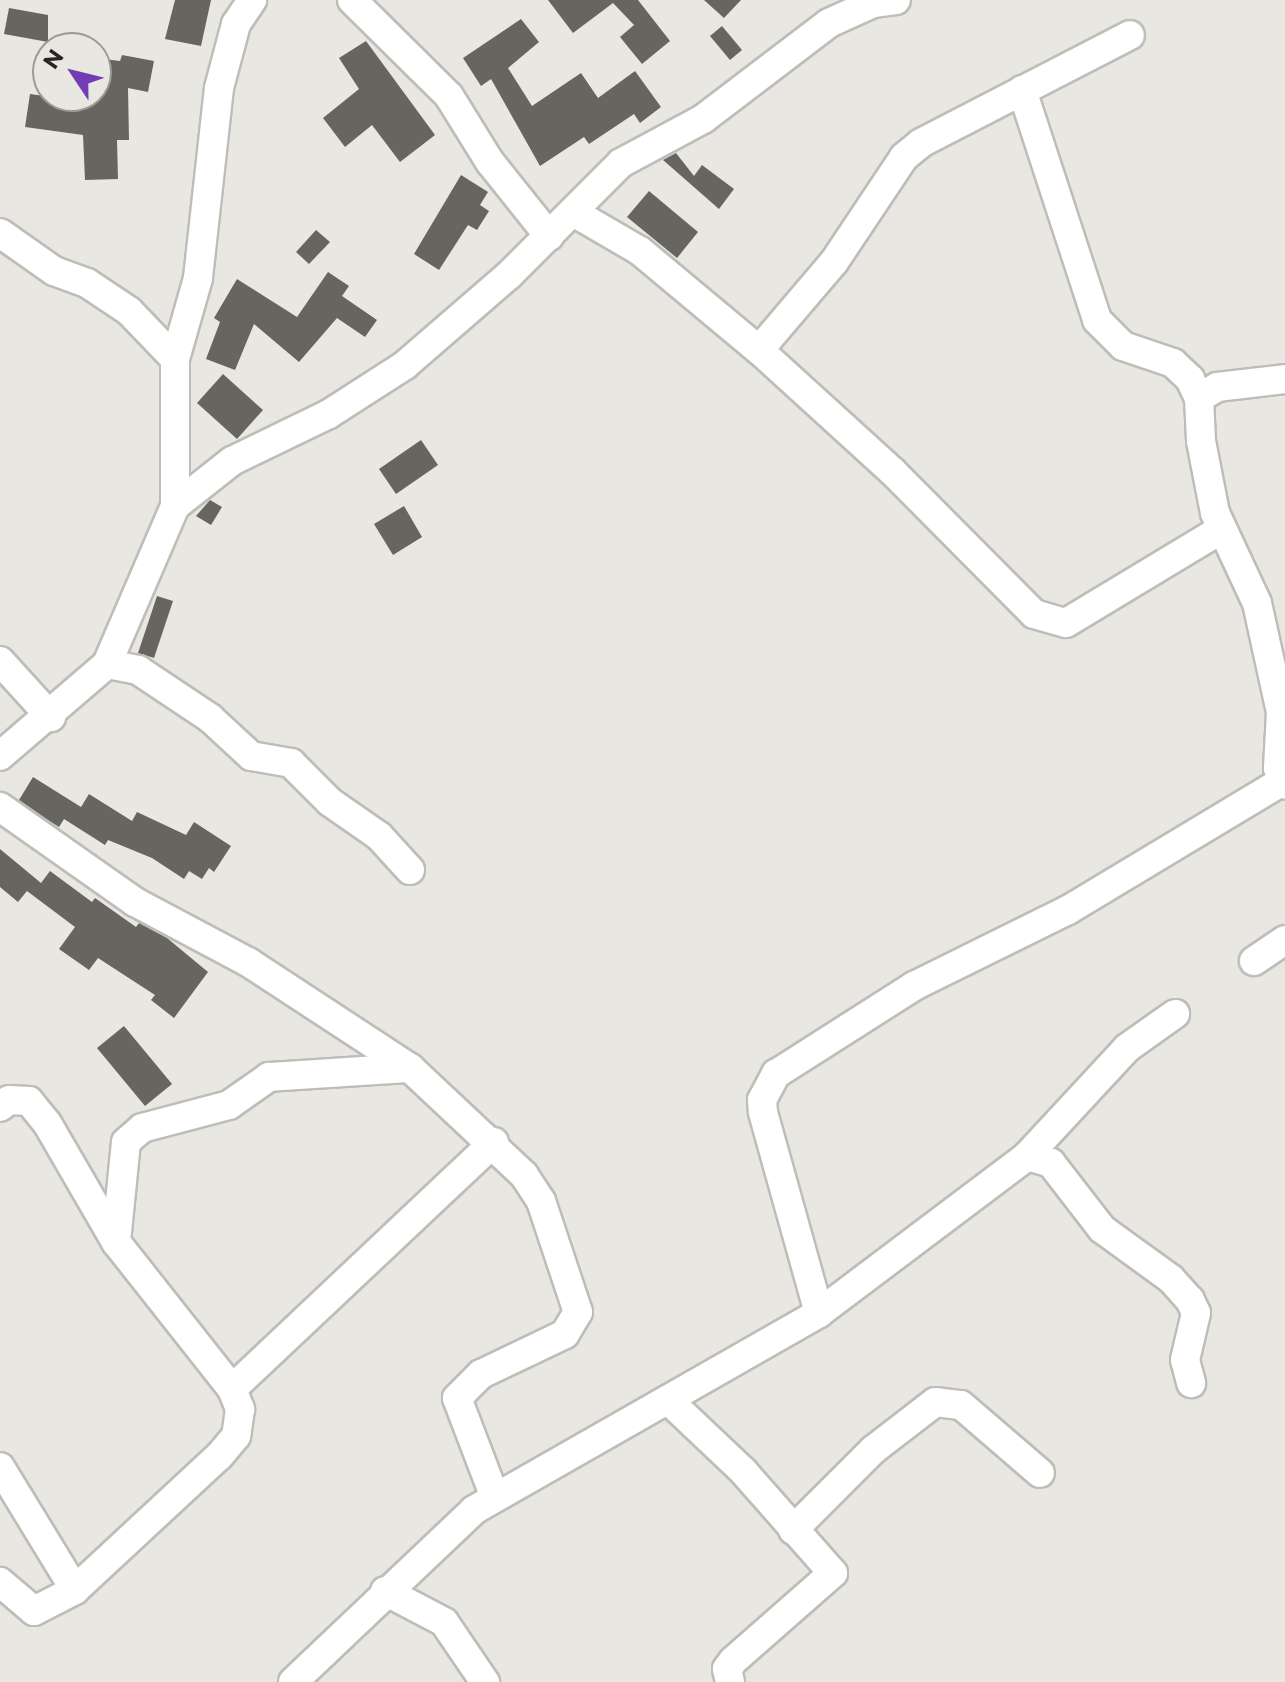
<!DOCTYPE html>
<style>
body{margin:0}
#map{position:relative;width:1285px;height:1682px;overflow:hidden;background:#e9e7e1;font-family:Montserrat,sans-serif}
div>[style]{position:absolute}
.building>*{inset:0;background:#676560}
.roads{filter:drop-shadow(2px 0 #bfbdb8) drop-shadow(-2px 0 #bfbdb8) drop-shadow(0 2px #bfbdb8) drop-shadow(0 -2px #bfbdb8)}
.minor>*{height:28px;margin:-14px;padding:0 14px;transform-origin:14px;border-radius:14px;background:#fff}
span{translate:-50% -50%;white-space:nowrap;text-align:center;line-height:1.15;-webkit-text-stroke:8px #e9e7e1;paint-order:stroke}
.north{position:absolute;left:32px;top:32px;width:80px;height:80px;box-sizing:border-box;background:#e9e7e1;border:2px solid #9b9a95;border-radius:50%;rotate:305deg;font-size:22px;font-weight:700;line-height:32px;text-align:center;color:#272624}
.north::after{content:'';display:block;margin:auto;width:28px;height:36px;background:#723db4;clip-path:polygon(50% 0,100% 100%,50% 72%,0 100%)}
</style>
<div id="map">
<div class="building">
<i style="clip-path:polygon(175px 0,211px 0,201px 46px,165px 39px)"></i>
<i style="clip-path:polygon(548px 0,638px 0,670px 41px,642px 64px,620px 37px,634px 25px,613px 3px,573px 33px)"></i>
<i style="clip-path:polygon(704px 0,741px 0,724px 18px)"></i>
<i style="clip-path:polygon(9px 8px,48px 15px,48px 42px,4px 34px)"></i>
<i style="clip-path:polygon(521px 19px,539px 42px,508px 68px,532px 106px,581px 73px,598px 98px,635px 71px,661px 107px,640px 123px,634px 114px,589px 144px,584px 137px,540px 166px,491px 79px,481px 86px,463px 58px)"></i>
<i style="clip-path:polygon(722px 26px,742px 50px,730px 60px,710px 36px)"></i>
<i style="clip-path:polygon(366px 41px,435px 135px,400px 162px,372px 125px,345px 147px,323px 118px,359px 89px,339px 58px)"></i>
<i style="clip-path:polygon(122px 55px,154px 61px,148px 92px,128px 88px,129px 140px,117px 140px,118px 179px,85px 180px,83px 135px,25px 127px,30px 94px,96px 103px,96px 58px,120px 61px)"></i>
<i style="clip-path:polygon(676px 153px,694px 176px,702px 165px,734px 189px,719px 209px,663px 160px)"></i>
<i style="clip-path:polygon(461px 175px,488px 192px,480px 205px,489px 211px,477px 230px,468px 225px,439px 270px,414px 254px)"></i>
<i style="clip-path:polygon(649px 191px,698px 232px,677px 258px,627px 217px)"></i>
<i style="clip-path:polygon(316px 230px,330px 242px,309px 264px,296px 252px)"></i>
<i style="clip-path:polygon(328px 272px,349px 286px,342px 296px,377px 320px,365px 337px,337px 318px,299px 362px,254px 324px,235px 370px,206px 359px,220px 322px,214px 318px,237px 279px,297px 317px)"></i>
<i style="clip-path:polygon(223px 374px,263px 410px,237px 439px,197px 403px)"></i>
<i style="clip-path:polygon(421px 440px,438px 465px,396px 494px,379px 469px)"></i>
<i style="clip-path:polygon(210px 500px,222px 507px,211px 525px,196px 516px)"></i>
<i style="clip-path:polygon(404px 506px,422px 537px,393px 555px,374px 524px)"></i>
<i style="clip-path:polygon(157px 596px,173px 601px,154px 658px,138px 653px)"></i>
<i style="clip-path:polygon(33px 777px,81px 807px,89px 794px,132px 821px,137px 812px,186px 835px,194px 822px,231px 846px,214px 872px,209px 868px,202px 879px,189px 871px,184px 879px,152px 858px,108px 840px,105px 845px,64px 819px,59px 827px,51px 822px,19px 800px)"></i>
<i style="clip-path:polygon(0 849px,41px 883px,50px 871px,92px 902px,95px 898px,136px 927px,139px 923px,167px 938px,208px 972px,174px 1018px,151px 1000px,155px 995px,98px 958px,89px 970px,59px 949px,75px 927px,27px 891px,18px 902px,0 887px)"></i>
<i style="clip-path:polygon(124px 1026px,172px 1084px,145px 1106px,97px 1048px)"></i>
</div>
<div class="roads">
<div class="minor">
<i style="left:352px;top:0;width:136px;rotate:44.7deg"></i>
<i style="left:449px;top:96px;width:78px;rotate:58.2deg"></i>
<i style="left:490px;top:162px;width:95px;rotate:51.4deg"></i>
<i style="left:1022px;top:90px;width:242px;rotate:71.9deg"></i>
<i style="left:1097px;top:320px;width:37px;rotate:45deg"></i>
<i style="left:1123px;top:346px;width:53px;rotate:18.8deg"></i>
<i style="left:1173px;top:363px;width:23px;rotate:43deg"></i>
<i style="left:1190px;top:379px;width:21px;rotate:65deg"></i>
<i style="left:1199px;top:398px;width:43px;rotate:87.3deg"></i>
<i style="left:1201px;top:441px;width:73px;rotate:79deg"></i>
<i style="left:1215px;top:513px;width:99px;rotate:65deg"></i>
<i style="left:1257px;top:603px;width:112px;rotate:77.6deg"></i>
<i style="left:1281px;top:712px;width:56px;rotate:93.1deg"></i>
<i style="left:1278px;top:768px;width:18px;rotate:68deg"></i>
<i style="left:573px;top:212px;width:78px;rotate:30.2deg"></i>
<i style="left:640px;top:251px;width:155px;rotate:39.8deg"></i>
<i style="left:759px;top:350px;width:181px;rotate:42.3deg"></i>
<i style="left:893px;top:472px;width:200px;rotate:45.2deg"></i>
<i style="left:1034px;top:614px;width:33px;rotate:16deg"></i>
<i style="left:1066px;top:623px;width:182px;rotate:-31.1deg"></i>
<i style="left:0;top:233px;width:66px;rotate:35.1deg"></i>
<i style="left:54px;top:271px;width:35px;rotate:20deg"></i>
<i style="left:87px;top:283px;width:50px;rotate:33.7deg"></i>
<i style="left:129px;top:311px;width:66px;rotate:46.2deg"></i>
<i style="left:759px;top:350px;width:116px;rotate:-49.6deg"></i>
<i style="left:834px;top:262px;width:126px;rotate:-56.3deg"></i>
<i style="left:904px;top:157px;width:22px;rotate:-39deg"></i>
<i style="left:921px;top:143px;width:235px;rotate:-27.3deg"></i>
<i style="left:1199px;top:398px;width:21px;rotate:-31deg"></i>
<i style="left:1217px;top:387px;width:68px;rotate:-6.7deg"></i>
<i style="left:175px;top:506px;width:73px;rotate:-38.3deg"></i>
<i style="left:232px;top:461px;width:108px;rotate:-25.9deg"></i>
<i style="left:329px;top:414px;width:90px;rotate:-32.8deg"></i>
<i style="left:405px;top:365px;width:138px;rotate:-40.9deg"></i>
<i style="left:509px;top:275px;width:158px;rotate:-45deg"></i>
<i style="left:621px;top:163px;width:93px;rotate:-28.2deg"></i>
<i style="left:703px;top:119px;width:158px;rotate:-37.3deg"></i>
<i style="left:829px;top:23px;width:48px;rotate:-24.4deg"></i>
<i style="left:873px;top:3px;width:23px;rotate:-7deg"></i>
<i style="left:0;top:661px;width:76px;rotate:47.7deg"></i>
<i style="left:107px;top:664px;width:32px;rotate:11deg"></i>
<i style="left:138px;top:670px;width:87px;rotate:33.7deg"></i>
<i style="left:210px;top:718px;width:56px;rotate:42.8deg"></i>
<i style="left:251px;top:756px;width:41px;rotate:9.9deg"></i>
<i style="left:291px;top:763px;width:55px;rotate:45deg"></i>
<i style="left:330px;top:802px;width:60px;rotate:34.8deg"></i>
<i style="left:379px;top:836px;width:46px;rotate:47.6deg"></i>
<i style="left:0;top:756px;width:141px;rotate:-40.7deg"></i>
<i style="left:107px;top:664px;width:172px;rotate:-66.7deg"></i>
<i style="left:175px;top:506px;width:147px;rotate:-90deg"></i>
<i style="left:175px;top:359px;width:84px;rotate:-74.1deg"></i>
<i style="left:198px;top:278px;width:191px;rotate:-83.7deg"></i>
<i style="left:219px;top:88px;width:66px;rotate:-75.1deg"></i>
<i style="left:236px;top:24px;width:29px;rotate:-56deg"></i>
<i style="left:0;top:807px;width:165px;rotate:35.1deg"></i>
<i style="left:135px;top:902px;width:128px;rotate:28deg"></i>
<i style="left:248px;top:962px;width:194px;rotate:33.2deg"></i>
<i style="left:410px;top:1068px;width:156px;rotate:43.2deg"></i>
<i style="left:524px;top:1175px;width:31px;rotate:57deg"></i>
<i style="left:541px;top:1201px;width:117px;rotate:71.6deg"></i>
<i style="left:578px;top:1312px;width:26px;rotate:121deg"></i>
<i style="left:565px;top:1334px;width:93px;rotate:154.5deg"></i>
<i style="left:481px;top:1374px;width:34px;rotate:135deg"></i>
<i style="left:457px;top:1398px;width:104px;rotate:69.1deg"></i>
<i style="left:1254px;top:961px;width:37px;rotate:-34deg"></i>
<i style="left:0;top:1107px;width:11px;rotate:-38deg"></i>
<i style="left:9px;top:1100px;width:20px;rotate:3deg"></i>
<i style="left:29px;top:1101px;width:28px;rotate:51deg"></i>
<i style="left:47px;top:1123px;width:138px;rotate:59.9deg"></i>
<i style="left:116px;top:1242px;width:187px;rotate:51.7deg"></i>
<i style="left:232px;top:1389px;width:22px;rotate:68deg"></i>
<i style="left:240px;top:1409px;width:27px;rotate:98deg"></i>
<i style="left:236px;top:1436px;width:26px;rotate:130deg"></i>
<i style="left:219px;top:1456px;width:197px;rotate:137.1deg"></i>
<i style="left:75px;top:1590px;width:46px;rotate:152.9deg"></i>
<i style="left:34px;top:1611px;width:45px;rotate:-139.5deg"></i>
<i style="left:1027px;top:1156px;width:25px;rotate:16deg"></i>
<i style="left:1051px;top:1163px;width:83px;rotate:52.3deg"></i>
<i style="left:1102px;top:1229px;width:85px;rotate:35.9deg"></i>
<i style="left:1171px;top:1279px;width:28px;rotate:48deg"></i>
<i style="left:1190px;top:1300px;width:14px;rotate:65deg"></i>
<i style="left:1196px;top:1313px;width:48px;rotate:103.2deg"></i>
<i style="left:1185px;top:1360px;width:24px;rotate:75deg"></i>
<i style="left:116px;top:1242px;width:100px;rotate:-84.3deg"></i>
<i style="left:126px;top:1142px;width:21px;rotate:-41deg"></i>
<i style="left:142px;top:1128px;width:90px;rotate:-14.8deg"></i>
<i style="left:229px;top:1105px;width:49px;rotate:-35deg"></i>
<i style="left:269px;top:1077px;width:141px;rotate:-3.7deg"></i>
<i style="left:819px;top:1313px;width:209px;rotate:-105.6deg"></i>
<i style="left:763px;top:1112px;width:12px;rotate:-95deg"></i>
<i style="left:762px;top:1100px;width:30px;rotate:-62deg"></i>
<i style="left:776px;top:1074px;width:164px;rotate:-32.5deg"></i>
<i style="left:914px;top:986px;width:172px;rotate:-26.3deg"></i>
<i style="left:1068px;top:910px;width:251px;rotate:-31deg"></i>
<i style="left:232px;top:1389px;width:360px;rotate:-43.3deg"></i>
<i style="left:668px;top:1400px;width:103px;rotate:43.4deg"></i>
<i style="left:743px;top:1471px;width:136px;rotate:48.6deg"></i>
<i style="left:833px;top:1573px;width:133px;rotate:138.7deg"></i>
<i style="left:733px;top:1661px;width:10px;rotate:127deg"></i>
<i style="left:727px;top:1669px;width:13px;rotate:77deg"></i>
<i style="left:0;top:1467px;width:144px;rotate:58.6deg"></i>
<i style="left:793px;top:1530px;width:113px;rotate:-45deg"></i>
<i style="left:873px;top:1450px;width:78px;rotate:-37.7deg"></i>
<i style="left:935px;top:1402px;width:26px;rotate:7deg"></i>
<i style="left:961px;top:1405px;width:104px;rotate:40.7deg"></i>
<i style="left:385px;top:1591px;width:67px;rotate:27.7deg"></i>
<i style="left:444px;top:1622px;width:73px;rotate:55.7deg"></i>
<i style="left:293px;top:1682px;width:250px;rotate:-43.5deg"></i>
<i style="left:474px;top:1510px;width:397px;rotate:-29.7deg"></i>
<i style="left:819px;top:1313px;width:261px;rotate:-37deg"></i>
<i style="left:1027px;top:1156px;width:147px;rotate:-47.2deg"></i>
<i style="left:1127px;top:1048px;width:59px;rotate:-35.3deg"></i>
</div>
</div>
<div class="north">N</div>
</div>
